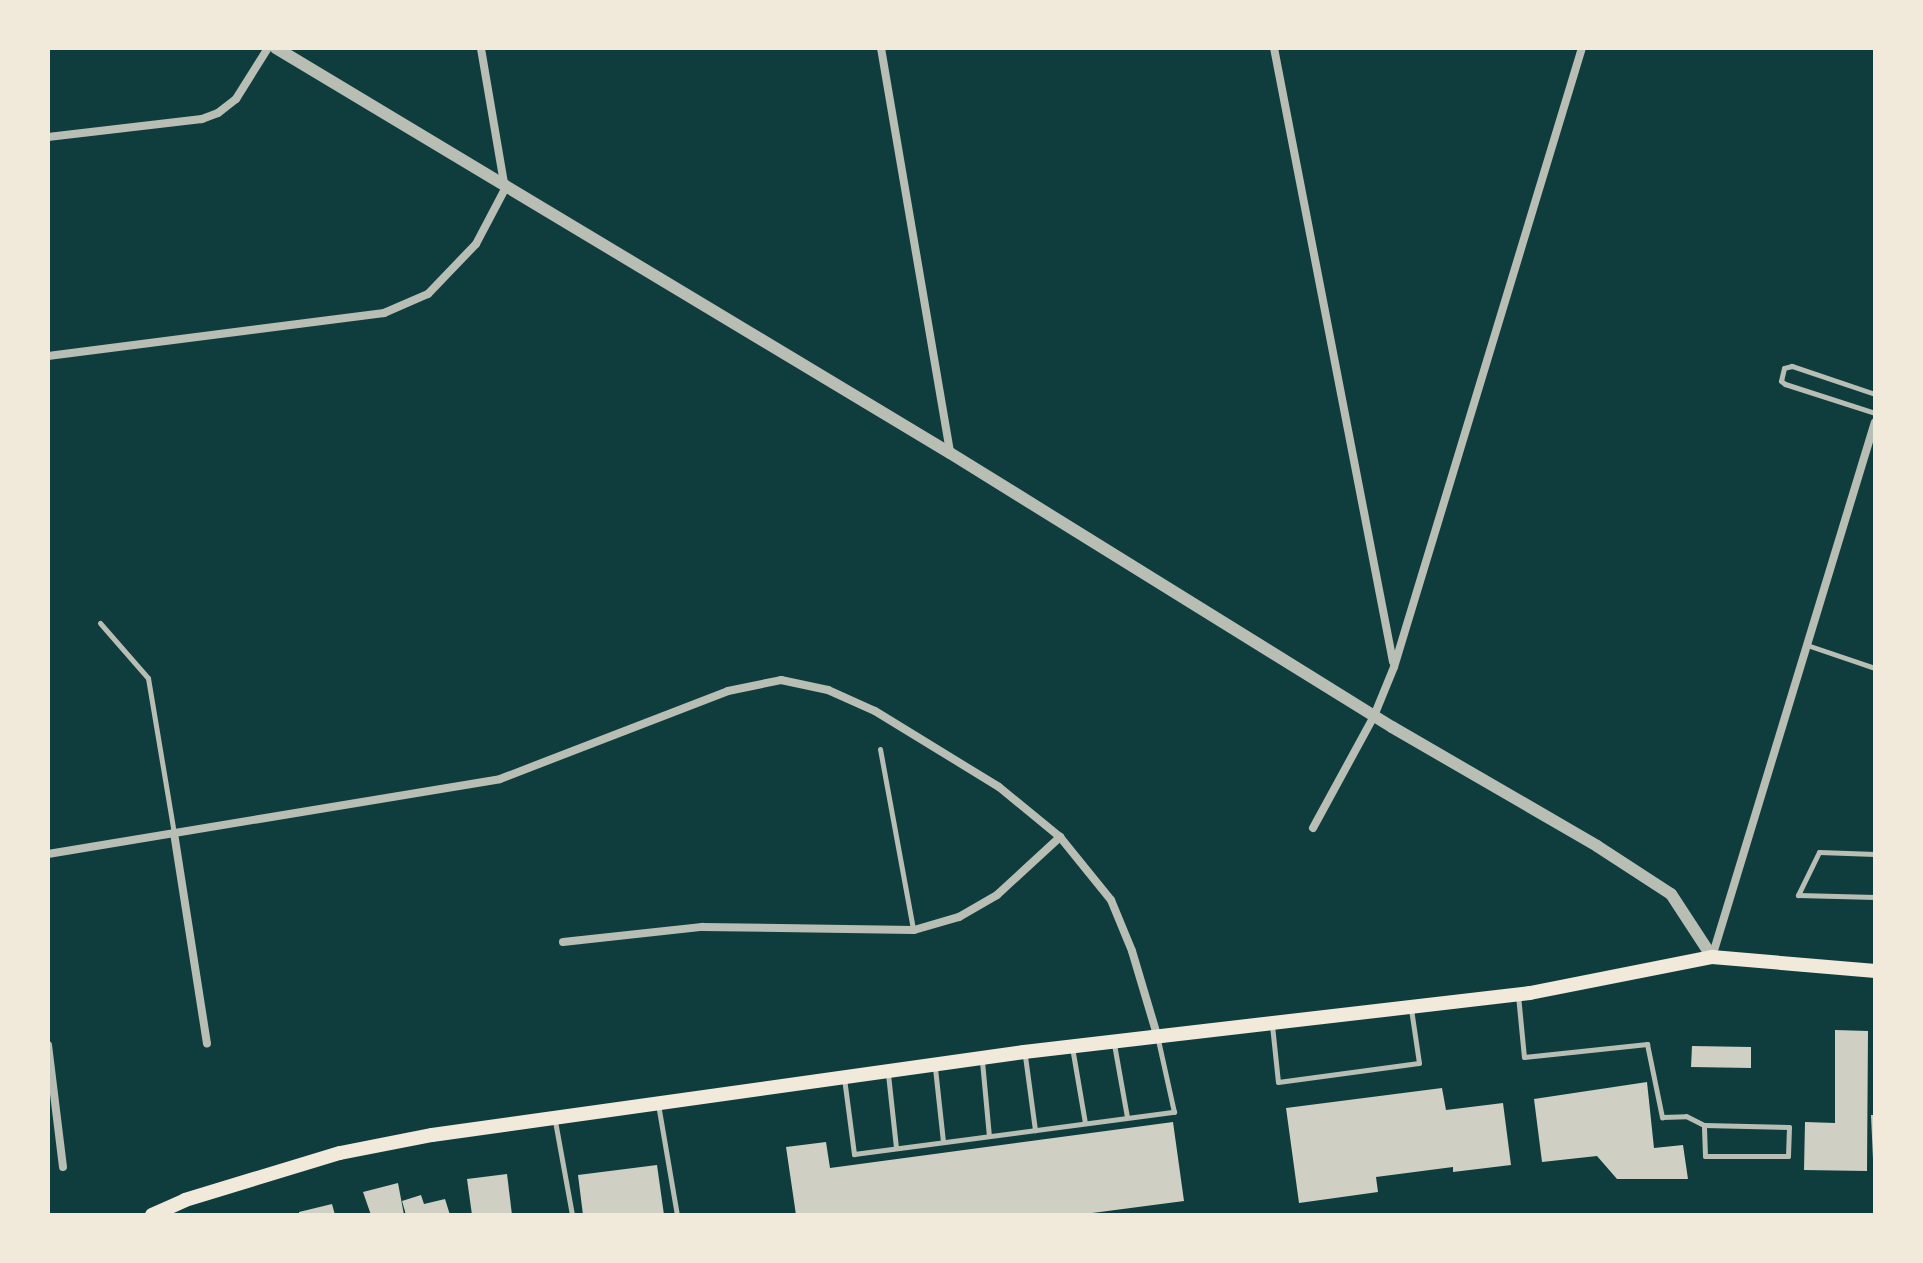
<!DOCTYPE html>
<style>
body{margin:0}
#map{position:relative;width:1923px;height:1263px;overflow:hidden;background:#0f3d3e;font-family:"Golos Text",sans-serif}
div>[style]{position:absolute}
.building>*{inset:0;background:#cfcfc3}
.service>*{height:5px;margin:-2.5px;padding:0 2.5px;transform-origin:2.5px;border-radius:2.5px;background:#b8beb3}
.minor>*{height:8px;margin:-4px;padding:0 4px;transform-origin:4px;border-radius:4px;background:#b8beb3}
.tertiary>*{height:12px;margin:-6px;padding:0 6px;transform-origin:6px;border-radius:6px;background:#b8beb3}
.secondary>*{height:14px;margin:-7px;padding:0 7px;transform-origin:7px;border-radius:7px;background:#f1e9da}
span{translate:-50% -50%;white-space:nowrap;text-align:center;line-height:1.15;-webkit-text-stroke:7px #f1e9da;paint-order:stroke}
.frame{position:absolute;inset:0;border:50px solid #f1e9da;pointer-events:none}
</style>
<div id="map">
<div class="building">
<i style="clip-path:polygon(1835px 1030px,1868px 1031px,1867px 1171px,1804px 1170px,1805px 1122px,1835px 1123px)"></i>
<i style="clip-path:polygon(1692px 1046px,1751px 1047px,1751px 1068px,1691px 1067px)"></i>
<i style="clip-path:polygon(1647px 1082px,1654px 1148px,1683px 1145px,1688px 1179px,1617px 1179px,1597px 1156px,1542px 1162px,1534px 1099px)"></i>
<i style="clip-path:polygon(1442px 1088px,1446px 1110px,1503px 1103px,1511px 1165px,1453px 1172px,1453px 1167px,1376px 1177px,1378px 1192px,1299px 1203px,1286px 1108px)"></i>
<i style="clip-path:polygon(1871px 1115px,1875px 1115px,1875px 1159px,1873px 1159px)"></i>
<i style="clip-path:polygon(1173px 1122px,1184px 1201px,1077px 1215px,796px 1215px,786px 1147px,826px 1142px,830px 1168px)"></i>
<i style="clip-path:polygon(657px 1165px,664px 1215px,583px 1215px,578px 1175px)"></i>
<i style="clip-path:polygon(507px 1174px,512px 1215px,472px 1215px,467px 1179px)"></i>
<i style="clip-path:polygon(398px 1183px,404px 1215px,371px 1215px,363px 1192px)"></i>
<i style="clip-path:polygon(421px 1195px,424px 1204px,445px 1199px,450px 1215px,406px 1215px,402px 1201px)"></i>
<i style="clip-path:polygon(332px 1204px,335px 1215px,299px 1215px,299px 1212px)"></i>
</div>
<div class="service">
<i style="left:1875px;top:394px;width:88px;rotate:-161.4deg"></i>
<i style="left:1792px;top:366px;width:8px;rotate:166deg"></i>
<i style="left:1784px;top:368px;width:13px;rotate:103deg"></i>
<i style="left:1781px;top:381px;width:5px;rotate:37deg"></i>
<i style="left:1785px;top:384px;width:95px;rotate:17.9deg"></i>
<i style="left:100px;top:623px;width:73px;rotate:48.9deg"></i>
<i style="left:148px;top:678px;width:157px;rotate:80.5deg"></i>
<i style="left:1807px;top:645px;width:72px;rotate:18.7deg"></i>
<i style="left:880px;top:749px;width:183px;rotate:79.6deg"></i>
<i style="left:1875px;top:854px;width:56px;rotate:-178deg"></i>
<i style="left:1819px;top:852px;width:48px;rotate:116deg"></i>
<i style="left:1798px;top:895px;width:77px;rotate:1.5deg"></i>
<i style="left:1518px;top:995px;width:62px;rotate:84.5deg"></i>
<i style="left:1524px;top:1057px;width:124px;rotate:-6deg"></i>
<i style="left:1647px;top:1044px;width:75px;rotate:78.4deg"></i>
<i style="left:1662px;top:1117px;width:24px;rotate:-2deg"></i>
<i style="left:1686px;top:1116px;width:20px;rotate:27deg"></i>
<i style="left:1704px;top:1125px;width:85px;rotate:1.3deg"></i>
<i style="left:1789px;top:1127px;width:29px;rotate:92deg"></i>
<i style="left:1788px;top:1156px;width:83px;rotate:180deg"></i>
<i style="left:1705px;top:1156px;width:31px;rotate:-92deg"></i>
<i style="left:1272px;top:1025px;width:57px;rotate:84deg"></i>
<i style="left:1278px;top:1082px;width:142px;rotate:-7.7deg"></i>
<i style="left:1419px;top:1063px;width:55px;rotate:-98.4deg"></i>
<i style="left:1114px;top:1044px;width:74px;rotate:79.9deg"></i>
<i style="left:1072px;top:1047px;width:77px;rotate:80.3deg"></i>
<i style="left:1025px;top:1056px;width:75px;rotate:82.3deg"></i>
<i style="left:982px;top:1061px;width:75px;rotate:84.7deg"></i>
<i style="left:935px;top:1068px;width:74px;rotate:83.8deg"></i>
<i style="left:888px;top:1074px;width:74px;rotate:83.8deg"></i>
<i style="left:844px;top:1078px;width:77px;rotate:82.5deg"></i>
<i style="left:854px;top:1154px;width:323px;rotate:-7.5deg"></i>
<i style="left:1174px;top:1112px;width:74px;rotate:-102.5deg"></i>
<i style="left:658px;top:1104px;width:113px;rotate:80.3deg"></i>
<i style="left:555px;top:1121px;width:96px;rotate:79.7deg"></i>
</div>
<div class="minor">
<i style="left:881px;top:48px;width:411px;rotate:80.3deg"></i>
<i style="left:1274px;top:48px;width:625px;rotate:79.03deg"></i>
<i style="left:48px;top:137px;width:155px;rotate:-6.7deg"></i>
<i style="left:202px;top:119px;width:17px;rotate:-21deg"></i>
<i style="left:218px;top:113px;width:23px;rotate:-38deg"></i>
<i style="left:236px;top:99px;width:60px;rotate:-57.9deg"></i>
<i style="left:48px;top:356px;width:339px;rotate:-7.3deg"></i>
<i style="left:384px;top:313px;width:48px;rotate:-23.4deg"></i>
<i style="left:428px;top:294px;width:69px;rotate:-46.2deg"></i>
<i style="left:476px;top:244px;width:62px;rotate:-62.2deg"></i>
<i style="left:505px;top:189px;width:143px;rotate:-99.7deg"></i>
<i style="left:1313px;top:828px;width:128px;rotate:-61.4deg"></i>
<i style="left:1374px;top:716px;width:53px;rotate:-67.8deg"></i>
<i style="left:1394px;top:667px;width:647px;rotate:-73.11deg"></i>
<i style="left:174px;top:833px;width:213px;rotate:81.1deg"></i>
<i style="left:48px;top:854px;width:458px;rotate:-9.4deg"></i>
<i style="left:500px;top:779px;width:244px;rotate:-21.1deg"></i>
<i style="left:728px;top:691px;width:54px;rotate:-11.7deg"></i>
<i style="left:781px;top:680px;width:48px;rotate:12deg"></i>
<i style="left:828px;top:690px;width:51px;rotate:24.1deg"></i>
<i style="left:875px;top:711px;width:145px;rotate:31.5deg"></i>
<i style="left:999px;top:787px;width:79px;rotate:39.3deg"></i>
<i style="left:1060px;top:837px;width:81px;rotate:51deg"></i>
<i style="left:1111px;top:900px;width:55px;rotate:67.6deg"></i>
<i style="left:1132px;top:951px;width:88px;rotate:73.4deg"></i>
<i style="left:563px;top:942px;width:140px;rotate:-6.2deg"></i>
<i style="left:702px;top:927px;width:212px;rotate:0.8deg"></i>
<i style="left:914px;top:930px;width:47px;rotate:-16.1deg"></i>
<i style="left:959px;top:917px;width:44px;rotate:-30.1deg"></i>
<i style="left:997px;top:895px;width:86px;rotate:-42.6deg"></i>
<i style="left:1712px;top:957px;width:559px;rotate:-73.06deg"></i>
<i style="left:48px;top:1045px;width:123px;rotate:83deg"></i>
</div>
<div class="tertiary">
<i style="left:276px;top:48px;width:786px;rotate:31deg"></i>
<i style="left:950px;top:453px;width:520px;rotate:31.8deg"></i>
<i style="left:1392px;top:727px;width:237px;rotate:30.1deg"></i>
<i style="left:1597px;top:846px;width:88px;rotate:33deg"></i>
<i style="left:1671px;top:894px;width:75px;rotate:56.9deg"></i>
</div>
<div class="secondary">
<i style="left:152px;top:1215px;width:36px;rotate:-24deg"></i>
<i style="left:185px;top:1200px;width:162px;rotate:-16.9deg"></i>
<i style="left:340px;top:1153px;width:94px;rotate:-11.1deg"></i>
<i style="left:432px;top:1135px;width:598px;rotate:-7.98deg"></i>
<i style="left:1024px;top:1052px;width:509px;rotate:-6.65deg"></i>
<i style="left:1530px;top:993px;width:186px;rotate:-11.2deg"></i>
<i style="left:1712px;top:957px;width:164px;rotate:4.9deg"></i>
</div>
<div class="frame"></div>
</div>
